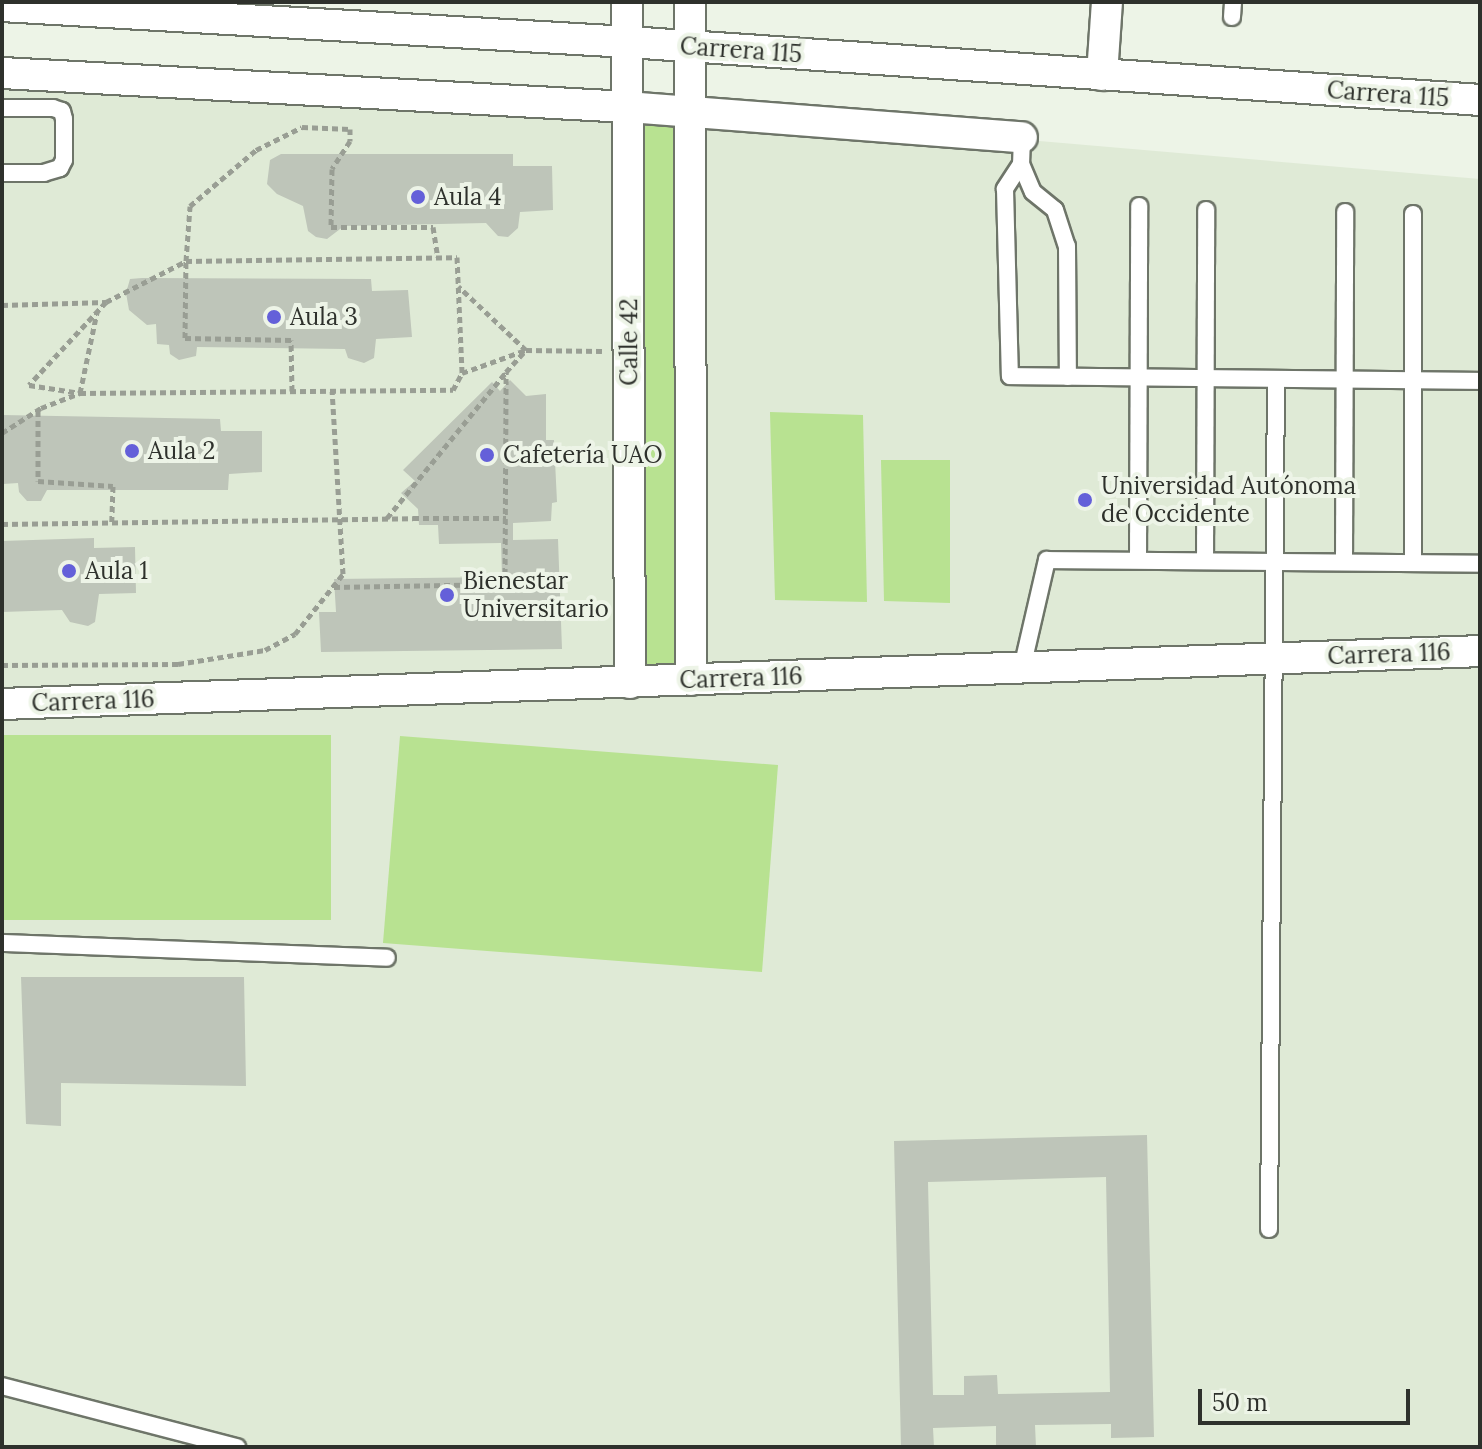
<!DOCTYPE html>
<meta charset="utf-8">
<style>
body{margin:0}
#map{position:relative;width:1482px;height:1449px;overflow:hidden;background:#edf4e7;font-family:Lora,serif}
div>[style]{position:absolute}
.built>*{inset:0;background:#dfead6}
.green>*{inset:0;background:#b8e291}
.building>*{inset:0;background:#bec5b9}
.path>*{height:5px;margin-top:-2.5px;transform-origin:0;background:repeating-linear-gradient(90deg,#999e94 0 6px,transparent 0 10px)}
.roads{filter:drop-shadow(2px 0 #6e7569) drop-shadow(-2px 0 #6e7569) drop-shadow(0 2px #6e7569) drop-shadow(0 -2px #6e7569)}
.service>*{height:16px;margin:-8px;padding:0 8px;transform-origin:8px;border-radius:8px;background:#fff}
.minor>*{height:30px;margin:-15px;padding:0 15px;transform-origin:15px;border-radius:15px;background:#fff}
.dots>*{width:22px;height:22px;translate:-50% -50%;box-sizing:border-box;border:4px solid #edf4e7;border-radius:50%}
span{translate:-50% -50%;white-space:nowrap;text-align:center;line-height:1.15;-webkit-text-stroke:8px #edf4e7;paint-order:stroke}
.street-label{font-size:24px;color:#2e312c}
.poi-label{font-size:24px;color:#2e312c}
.left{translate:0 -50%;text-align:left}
.frame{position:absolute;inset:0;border:4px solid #2e312c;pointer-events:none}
.scale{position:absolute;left:1198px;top:1389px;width:212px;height:36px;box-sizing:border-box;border:4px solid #2e312c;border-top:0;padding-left:10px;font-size:24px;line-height:28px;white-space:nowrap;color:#2e312c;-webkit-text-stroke:6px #edf4e7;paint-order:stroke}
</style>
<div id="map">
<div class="built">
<i style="clip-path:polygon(2px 73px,691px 111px,1480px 179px,1480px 1447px,2px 1447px)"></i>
</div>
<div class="green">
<i style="clip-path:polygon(628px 107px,691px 111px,691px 680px,630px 683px)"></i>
<i style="clip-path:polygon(770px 412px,863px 415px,867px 602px,775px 600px)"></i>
<i style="clip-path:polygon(881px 460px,950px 460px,950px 603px,884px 601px)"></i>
<i style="clip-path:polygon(2px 735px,331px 735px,331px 920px,2px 920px)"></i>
<i style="clip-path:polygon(400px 736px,778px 765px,762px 972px,383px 943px)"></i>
</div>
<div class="building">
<i style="clip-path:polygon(281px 154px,513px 154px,513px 166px,552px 166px,553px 210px,520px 212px,518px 228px,508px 237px,498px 236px,486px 223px,344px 226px,327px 239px,316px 237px,308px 231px,303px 206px,277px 194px,267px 184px,270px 160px)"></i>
<i style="clip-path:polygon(142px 278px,371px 279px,372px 291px,408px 290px,412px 337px,376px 339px,374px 358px,364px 363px,348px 358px,345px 349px,197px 347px,196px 356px,179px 360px,170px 354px,169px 345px,157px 344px,156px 324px,147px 325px,129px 310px,126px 293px,130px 279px)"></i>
<i style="clip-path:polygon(510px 380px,526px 396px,546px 394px,546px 440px,554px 440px,557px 502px,552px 503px,551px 521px,513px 523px,513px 540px,558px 539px,562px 649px,321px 652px,319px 612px,336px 612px,334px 579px,502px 577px,501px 543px,439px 544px,438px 525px,419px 525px,418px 509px,401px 493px,415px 481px,403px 470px,492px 382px,500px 391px)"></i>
<i style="clip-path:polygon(2px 415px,220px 419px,221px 431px,262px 431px,262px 472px,229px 474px,228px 490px,47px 490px,41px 501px,27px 501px,19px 492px,18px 483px,3px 484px)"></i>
<i style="clip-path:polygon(94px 538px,94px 548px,135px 547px,136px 593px,99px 594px,95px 622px,88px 626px,70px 622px,62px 610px,2px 612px,2px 541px)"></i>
<i style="clip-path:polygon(21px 977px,244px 977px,246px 1086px,61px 1083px,61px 1126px,26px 1124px)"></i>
<i style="clip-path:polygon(evenodd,1147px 1135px,1154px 1437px,1111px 1438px,1111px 1424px,1035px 1425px,1036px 1447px,996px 1447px,996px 1426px,933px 1428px,934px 1447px,901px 1447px,894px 1141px,1147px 1135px,1106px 1177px,1110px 1392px,998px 1394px,997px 1375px,964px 1376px,964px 1395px,933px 1395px,928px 1182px,1106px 1177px)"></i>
</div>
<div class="path">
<i style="left:106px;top:302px;width:90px;rotate:-27.1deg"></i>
<i style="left:186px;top:261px;width:55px;rotate:-85.8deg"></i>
<i style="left:190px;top:206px;width:87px;rotate:-40.3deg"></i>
<i style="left:256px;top:150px;width:51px;rotate:-26.6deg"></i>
<i style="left:302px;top:127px;width:48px;rotate:2.4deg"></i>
<i style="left:350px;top:129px;width:12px;rotate:90deg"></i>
<i style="left:350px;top:141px;width:33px;rotate:123deg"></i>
<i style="left:332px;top:169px;width:58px;rotate:91deg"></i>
<i style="left:331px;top:227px;width:102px"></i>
<i style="left:433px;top:227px;width:30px;rotate:81deg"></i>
<i style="left:2px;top:305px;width:104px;rotate:-1.7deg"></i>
<i style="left:106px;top:302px;width:113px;rotate:132.9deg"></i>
<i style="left:29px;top:385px;width:52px;rotate:8.9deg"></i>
<i style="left:80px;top:393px;width:83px;rotate:-78.1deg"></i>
<i style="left:292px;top:391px;width:51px;rotate:-91.1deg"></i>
<i style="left:291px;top:340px;width:106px;rotate:-178.9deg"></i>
<i style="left:185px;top:338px;width:77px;rotate:-89.3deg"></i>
<i style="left:186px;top:261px;width:271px;rotate:-0.8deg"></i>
<i style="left:457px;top:257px;width:116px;rotate:87.5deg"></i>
<i style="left:38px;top:411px;width:70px;rotate:90deg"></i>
<i style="left:38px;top:481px;width:75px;rotate:3.8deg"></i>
<i style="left:113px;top:486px;width:37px;rotate:92deg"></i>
<i style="left:2px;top:433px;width:46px;rotate:-32.7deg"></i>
<i style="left:41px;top:408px;width:42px;rotate:-21deg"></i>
<i style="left:80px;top:393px;width:373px;rotate:-0.5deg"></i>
<i style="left:453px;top:390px;width:19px;rotate:-62deg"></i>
<i style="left:462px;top:373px;width:68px;rotate:-19.8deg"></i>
<i style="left:526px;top:350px;width:93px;rotate:-136.7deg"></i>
<i style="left:387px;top:518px;width:188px;rotate:-50.8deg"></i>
<i style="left:413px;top:518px;width:93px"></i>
<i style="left:2px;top:524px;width:411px;rotate:-0.8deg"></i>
<i style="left:334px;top:587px;width:171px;rotate:-1deg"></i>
<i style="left:505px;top:584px;width:212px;rotate:-89.7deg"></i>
<i style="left:506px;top:372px;width:30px;rotate:-48deg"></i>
<i style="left:526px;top:350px;width:76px;rotate:0.8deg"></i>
<i style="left:2px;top:665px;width:176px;rotate:-0.3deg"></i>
<i style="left:178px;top:664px;width:88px;rotate:-9.1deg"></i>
<i style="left:265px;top:650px;width:34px;rotate:-28deg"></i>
<i style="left:295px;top:634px;width:77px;rotate:-51.3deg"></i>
<i style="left:343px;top:574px;width:183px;rotate:-93.4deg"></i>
</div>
<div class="roads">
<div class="service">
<i style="left:1232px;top:17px;width:15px;rotate:-86deg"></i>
<i style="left:2px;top:108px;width:51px"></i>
<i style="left:53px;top:108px;width:9px;rotate:18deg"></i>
<i style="left:62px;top:111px;width:8px;rotate:76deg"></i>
<i style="left:64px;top:119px;width:41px;rotate:90deg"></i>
<i style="left:64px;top:160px;width:9px;rotate:117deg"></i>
<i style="left:60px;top:168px;width:17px;rotate:163deg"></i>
<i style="left:44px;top:173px;width:42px;rotate:180deg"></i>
<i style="left:1022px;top:137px;width:27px;rotate:92deg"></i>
<i style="left:1021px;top:164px;width:30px;rotate:67deg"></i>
<i style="left:1033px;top:192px;width:28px;rotate:39deg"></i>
<i style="left:1055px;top:210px;width:38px;rotate:72deg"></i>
<i style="left:1067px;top:246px;width:131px;rotate:89.6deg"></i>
<i style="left:1021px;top:164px;width:30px;rotate:123deg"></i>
<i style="left:1005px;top:189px;width:187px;rotate:88.5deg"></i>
<i style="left:1010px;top:376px;width:470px;rotate:0.6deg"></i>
<i style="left:1413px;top:214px;width:349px;rotate:90deg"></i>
<i style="left:1138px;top:560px;width:354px;rotate:-89.8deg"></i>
<i style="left:1205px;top:561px;width:351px;rotate:-89.8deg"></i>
<i style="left:1344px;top:562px;width:350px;rotate:-89.8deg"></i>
<i style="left:1022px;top:668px;width:111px;rotate:-77deg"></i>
<i style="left:1047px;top:560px;width:433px;rotate:0.5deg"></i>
<i style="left:2px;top:943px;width:385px;rotate:2.2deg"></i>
<i style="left:1269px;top:1229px;width:850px;rotate:-89.53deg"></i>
<i style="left:2px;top:1386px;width:243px;rotate:14.6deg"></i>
</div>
<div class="minor">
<i style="left:627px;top:2px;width:681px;rotate:89.75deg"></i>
<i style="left:690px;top:2px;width:678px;rotate:89.92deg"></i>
<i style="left:2px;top:6px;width:627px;rotate:3.29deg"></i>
<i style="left:628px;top:42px;width:854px;rotate:3.89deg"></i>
<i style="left:2px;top:73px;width:627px;rotate:3.11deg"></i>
<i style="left:628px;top:107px;width:395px;rotate:4.4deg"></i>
<i style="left:1102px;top:75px;width:73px;rotate:-86.1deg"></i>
<i style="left:2px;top:704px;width:1479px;rotate:-2.05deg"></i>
</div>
</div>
<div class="dots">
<i style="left:418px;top:197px;background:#6460d9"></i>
<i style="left:274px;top:317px;background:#6460d9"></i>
<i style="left:132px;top:451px;background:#6460d9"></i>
<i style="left:487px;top:455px;background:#6460d9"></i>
<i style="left:1085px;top:500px;background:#6460d9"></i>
<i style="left:69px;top:571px;background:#6460d9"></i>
<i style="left:447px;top:595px;background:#6460d9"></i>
</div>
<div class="street-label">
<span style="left:741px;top:50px;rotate:4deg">Carrera 115</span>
<span style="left:1388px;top:94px;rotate:4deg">Carrera 115</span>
<span style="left:629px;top:342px;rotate:-90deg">Calle 42</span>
<span style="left:1389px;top:654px;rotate:-2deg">Carrera 116</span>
<span style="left:741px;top:678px;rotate:-2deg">Carrera 116</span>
<span style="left:93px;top:701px;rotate:-2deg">Carrera 116</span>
</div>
<div class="poi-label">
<span class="left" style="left:434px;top:197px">Aula 4</span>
<span class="left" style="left:290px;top:317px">Aula 3</span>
<span class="left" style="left:148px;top:451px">Aula 2</span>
<span class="left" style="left:503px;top:455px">Cafetería UAO</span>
<span class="left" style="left:1101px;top:500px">Universidad Autónoma<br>de Occidente</span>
<span class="left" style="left:85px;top:571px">Aula 1</span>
<span class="left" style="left:463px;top:595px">Bienestar<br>Universitario</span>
</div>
<div class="frame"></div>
<div class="scale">50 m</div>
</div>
